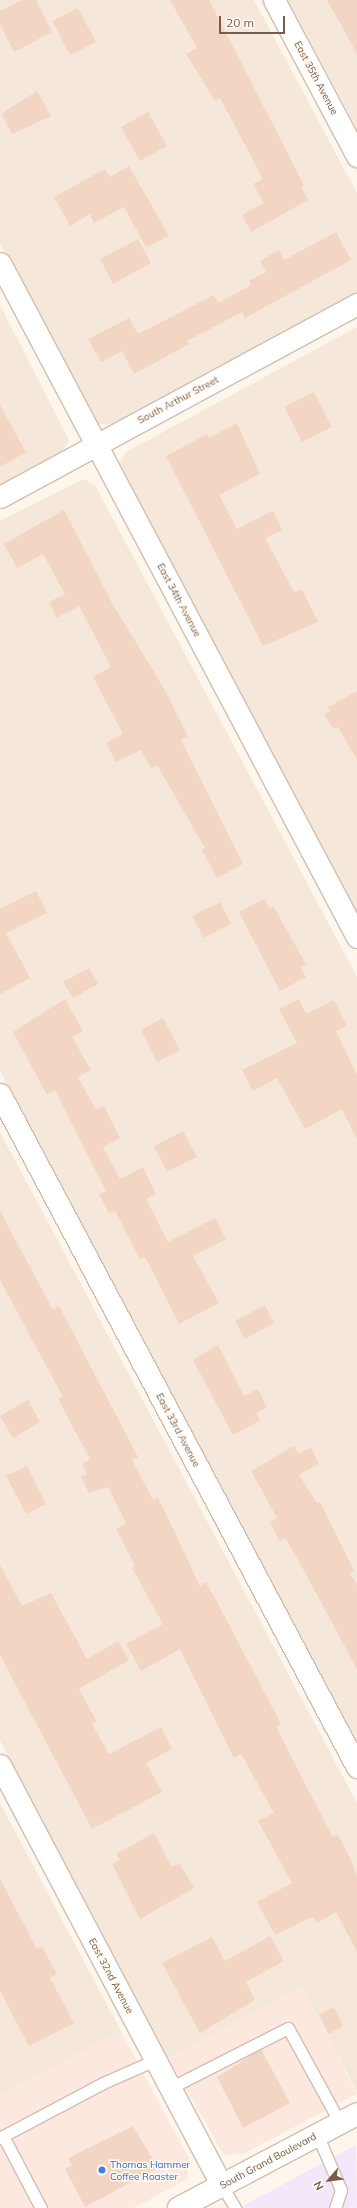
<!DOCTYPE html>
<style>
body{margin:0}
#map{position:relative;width:357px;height:2208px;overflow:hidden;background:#fdf6ec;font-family:Mulish,sans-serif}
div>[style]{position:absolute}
.residential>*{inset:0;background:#f5e8da}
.commercial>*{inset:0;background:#fde8e0}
.education>*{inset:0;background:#f3e8fa}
.building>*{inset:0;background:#f3d5c3}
.roads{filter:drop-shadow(1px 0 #d1beb0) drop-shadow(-1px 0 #d1beb0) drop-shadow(0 1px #d1beb0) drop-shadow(0 -1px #d1beb0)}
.service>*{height:11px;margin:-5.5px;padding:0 5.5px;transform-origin:5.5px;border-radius:5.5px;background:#fff}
.minor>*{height:21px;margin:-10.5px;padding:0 10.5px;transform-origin:10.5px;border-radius:10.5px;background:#fff}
.secondary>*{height:22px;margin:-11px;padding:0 11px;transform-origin:11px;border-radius:11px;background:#fff}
.dots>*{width:11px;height:11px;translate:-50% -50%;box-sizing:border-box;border:2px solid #fffaf3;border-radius:50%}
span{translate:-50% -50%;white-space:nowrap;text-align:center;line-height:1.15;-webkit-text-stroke:3px #fffaf3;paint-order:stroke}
.street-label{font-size:10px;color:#7a5c4d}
.shop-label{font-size:10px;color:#366cbe}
.left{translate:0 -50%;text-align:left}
.north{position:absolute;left:309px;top:2160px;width:40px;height:40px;-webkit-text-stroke:3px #fffaf3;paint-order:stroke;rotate:242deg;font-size:11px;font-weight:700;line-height:16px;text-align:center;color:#7a5c4d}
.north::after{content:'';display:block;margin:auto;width:14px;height:18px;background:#7a5c4d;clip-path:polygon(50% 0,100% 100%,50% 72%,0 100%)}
.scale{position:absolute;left:219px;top:16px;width:66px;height:18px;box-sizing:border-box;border:2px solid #7a5c4d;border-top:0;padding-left:5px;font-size:12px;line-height:14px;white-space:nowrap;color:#7a5c4d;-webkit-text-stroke:3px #fffaf3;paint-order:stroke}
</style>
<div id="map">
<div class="residential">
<i style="clip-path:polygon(0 0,254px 0,357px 193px,357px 293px,114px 425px,98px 424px,0 244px)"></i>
<i style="clip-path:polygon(288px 0,357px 0,357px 129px)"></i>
<i style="clip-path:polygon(0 305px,69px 440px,62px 452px,0 486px)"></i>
<i style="clip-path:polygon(357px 327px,357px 914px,120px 464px,126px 452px)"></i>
<i style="clip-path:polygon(83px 479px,95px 485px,357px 977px,357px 1744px,0 1071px,0 521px)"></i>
<i style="clip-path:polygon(0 1132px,357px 1803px,357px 2092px,302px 1988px,168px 2058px,0 1741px)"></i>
<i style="clip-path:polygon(0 1803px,121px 2031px,0 2096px)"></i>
</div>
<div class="commercial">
<i style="clip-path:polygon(302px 1987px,357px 2094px,243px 2154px,224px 2155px,168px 2058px)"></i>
<i style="clip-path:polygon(121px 2031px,189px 2159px,187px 2179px,134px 2208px,0 2208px,0 2096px)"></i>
</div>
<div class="education">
<i style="clip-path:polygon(356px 2145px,357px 2208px,239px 2208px)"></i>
</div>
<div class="building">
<i style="clip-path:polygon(22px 0,36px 0,52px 32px,14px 52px,0 25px,0 11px)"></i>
<i style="clip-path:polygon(170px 0,209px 0,304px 185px,301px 187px,308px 200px,251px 232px,242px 215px,264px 203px,253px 184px,263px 179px,220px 98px,215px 101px,186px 54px,197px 48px)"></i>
<i style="clip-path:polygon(327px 0,357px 0,357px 54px,340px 23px)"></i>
<i style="clip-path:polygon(78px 8px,96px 42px,70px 55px,52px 21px)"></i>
<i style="clip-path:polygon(37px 91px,51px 116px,12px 134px,1px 114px)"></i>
<i style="clip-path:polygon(148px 112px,167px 146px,140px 161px,121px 127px)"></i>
<i style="clip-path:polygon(129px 166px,169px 236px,146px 247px,124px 207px,94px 223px,90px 214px,70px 226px,54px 197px,105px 169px,110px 177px)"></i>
<i style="clip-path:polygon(336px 232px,351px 260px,245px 318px,242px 312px,187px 341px,189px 344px,134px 374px,122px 351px,101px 362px,88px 339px,129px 318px,138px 334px,214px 295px,218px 303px,251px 285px,249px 281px,266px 272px,260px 261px,279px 250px,284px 260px)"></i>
<i style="clip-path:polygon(138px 239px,151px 263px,113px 284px,100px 259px)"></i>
<i style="clip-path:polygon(314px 392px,332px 427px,302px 442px,284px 407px)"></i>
<i style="clip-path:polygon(0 405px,26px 452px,0 467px)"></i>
<i style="clip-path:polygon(237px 423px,260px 474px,219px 495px,237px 529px,273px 511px,282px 530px,265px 538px,294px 592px,302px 589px,318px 622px,263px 646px,166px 456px,207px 434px,209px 438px)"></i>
<i style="clip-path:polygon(64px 510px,112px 603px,165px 690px,188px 737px,181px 740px,243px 864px,217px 878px,202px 850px,205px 848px,157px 765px,151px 768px,141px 750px,116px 762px,106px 743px,123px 734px,93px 677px,111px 667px,79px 606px,57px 618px,49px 602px,65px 594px,43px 554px,17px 568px,4px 544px)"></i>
<i style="clip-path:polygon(357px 691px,357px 760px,338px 727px,333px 729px,324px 714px,330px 711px,328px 707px)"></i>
<i style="clip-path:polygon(36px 891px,47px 913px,6px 933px,30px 978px,0 994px,0 909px)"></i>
<i style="clip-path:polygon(264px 899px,269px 908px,273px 906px,306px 964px,300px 967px,306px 977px,280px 991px,239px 912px)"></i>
<i style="clip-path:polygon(220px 902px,231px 924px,204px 938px,192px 916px)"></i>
<i style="clip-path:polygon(89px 968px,98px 984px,73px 998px,63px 982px)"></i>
<i style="clip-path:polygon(65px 999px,83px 1031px,72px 1037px,91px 1070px,78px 1077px,96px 1110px,104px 1106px,120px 1138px,103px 1147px,120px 1179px,143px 1167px,156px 1194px,146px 1199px,168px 1242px,215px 1218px,226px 1239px,193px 1256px,219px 1303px,179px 1324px,145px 1257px,140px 1259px,115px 1211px,109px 1213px,99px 1194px,106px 1191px,55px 1090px,47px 1095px,13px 1032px)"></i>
<i style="clip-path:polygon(299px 999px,306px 1014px,334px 1000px,347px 1026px,336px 1031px,357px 1075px,357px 1139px,342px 1109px,305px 1129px,277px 1078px,253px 1091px,242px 1070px,297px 1043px,279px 1009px)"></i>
<i style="clip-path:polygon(163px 1018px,180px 1050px,157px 1062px,141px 1030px)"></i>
<i style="clip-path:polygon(183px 1131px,197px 1157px,167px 1172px,154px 1146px)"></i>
<i style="clip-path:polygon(0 1211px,53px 1310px,59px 1306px,138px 1457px,132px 1460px,153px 1500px,158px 1497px,200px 1586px,206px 1582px,216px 1600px,281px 1724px,276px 1727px,301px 1776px,333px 1837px,338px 1835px,351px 1860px,357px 1877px,357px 1952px,336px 1912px,317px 1923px,314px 1918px,307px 1919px,275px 1935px,257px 1902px,292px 1883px,258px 1821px,274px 1813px,241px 1754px,234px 1758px,180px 1649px,141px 1671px,126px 1644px,163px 1624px,132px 1568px,135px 1566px,116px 1529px,126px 1523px,108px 1487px,89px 1493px,81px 1477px,87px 1474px,82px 1464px,90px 1459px,58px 1399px,63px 1397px,0 1280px)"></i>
<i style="clip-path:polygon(265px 1305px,274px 1323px,245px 1339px,235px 1321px)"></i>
<i style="clip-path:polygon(218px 1345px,244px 1396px,258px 1389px,267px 1407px,256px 1413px,260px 1421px,233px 1435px,193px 1360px)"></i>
<i style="clip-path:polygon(28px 1400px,40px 1422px,13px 1438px,0 1416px)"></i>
<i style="clip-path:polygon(294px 1446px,299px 1454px,311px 1447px,319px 1464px,299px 1475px,317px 1503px,320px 1502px,354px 1571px,350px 1573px,357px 1585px,357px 1669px,296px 1556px,285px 1538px,280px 1541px,270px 1522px,277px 1518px,251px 1471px)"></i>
<i style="clip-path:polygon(27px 1466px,46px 1504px,26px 1514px,6px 1476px)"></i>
<i style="clip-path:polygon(0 1565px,22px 1606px,51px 1593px,87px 1659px,118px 1641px,129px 1660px,79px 1689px,97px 1722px,92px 1724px,109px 1754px,161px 1727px,172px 1749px,146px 1763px,162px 1792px,92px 1829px,0 1655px)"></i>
<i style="clip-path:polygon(154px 1833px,171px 1866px,180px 1864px,194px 1888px,140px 1919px,112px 1864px,120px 1860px,116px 1854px)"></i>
<i style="clip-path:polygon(0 1879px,37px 1949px,42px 1947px,57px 1974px,50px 1978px,74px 2023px,29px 2046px,0 1991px)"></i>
<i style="clip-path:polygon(270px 1936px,284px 1961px,246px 1982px,255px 2000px,200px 2033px,162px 1963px,212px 1937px,225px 1961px)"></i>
<i style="clip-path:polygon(334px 2007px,343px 2026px,329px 2034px,319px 2015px)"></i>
<i style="clip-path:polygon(261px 2049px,290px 2103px,243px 2128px,217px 2077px)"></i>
<i style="clip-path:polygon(133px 2126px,158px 2168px,85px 2207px,65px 2169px,72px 2165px,68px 2158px)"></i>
</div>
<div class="roads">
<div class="service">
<i style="left:170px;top:2088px;width:132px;rotate:-27deg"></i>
<i style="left:288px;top:2028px;width:108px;rotate:61.3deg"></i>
<i style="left:317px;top:2134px;width:61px;rotate:66.8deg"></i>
<i style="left:341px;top:2190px;width:19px;rotate:108deg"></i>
<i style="left:3px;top:2136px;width:113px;rotate:-27.9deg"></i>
<i style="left:103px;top:2083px;width:57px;rotate:-23.9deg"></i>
<i style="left:0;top:2138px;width:4px;rotate:-34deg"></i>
<i style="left:3px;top:2136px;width:81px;rotate:62.2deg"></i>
<i style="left:222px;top:2186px;width:26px;rotate:59deg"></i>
</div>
<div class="minor">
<i style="left:274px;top:0;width:177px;rotate:62deg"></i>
<i style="left:0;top:263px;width:763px;rotate:62.09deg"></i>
<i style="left:0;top:497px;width:406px;rotate:-28.4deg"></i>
<i style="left:0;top:1094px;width:762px;rotate:62.06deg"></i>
<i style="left:0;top:1765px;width:476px;rotate:62.2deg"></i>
</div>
<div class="secondary">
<i style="left:179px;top:2208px;width:201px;rotate:-27.8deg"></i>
</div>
</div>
<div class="dots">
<i style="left:102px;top:2170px;background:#3f7fe0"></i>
</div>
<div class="street-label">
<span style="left:316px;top:78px;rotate:62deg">East 35th Avenue</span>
<span style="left:178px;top:400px;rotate:-28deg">South Arthur Street</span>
<span style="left:179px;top:600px;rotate:62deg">East 34th Avenue</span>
<span style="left:178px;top:1430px;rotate:62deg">East 33rd Avenue</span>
<span style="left:111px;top:1976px;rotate:62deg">East 32nd Avenue</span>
<span style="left:268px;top:2161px;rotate:-28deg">South Grand Boulevard</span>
</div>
<div class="shop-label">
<span class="left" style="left:110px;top:2170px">Thomas Hammer<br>Coffee Roaster</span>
</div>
<div class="north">N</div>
<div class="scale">20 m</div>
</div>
